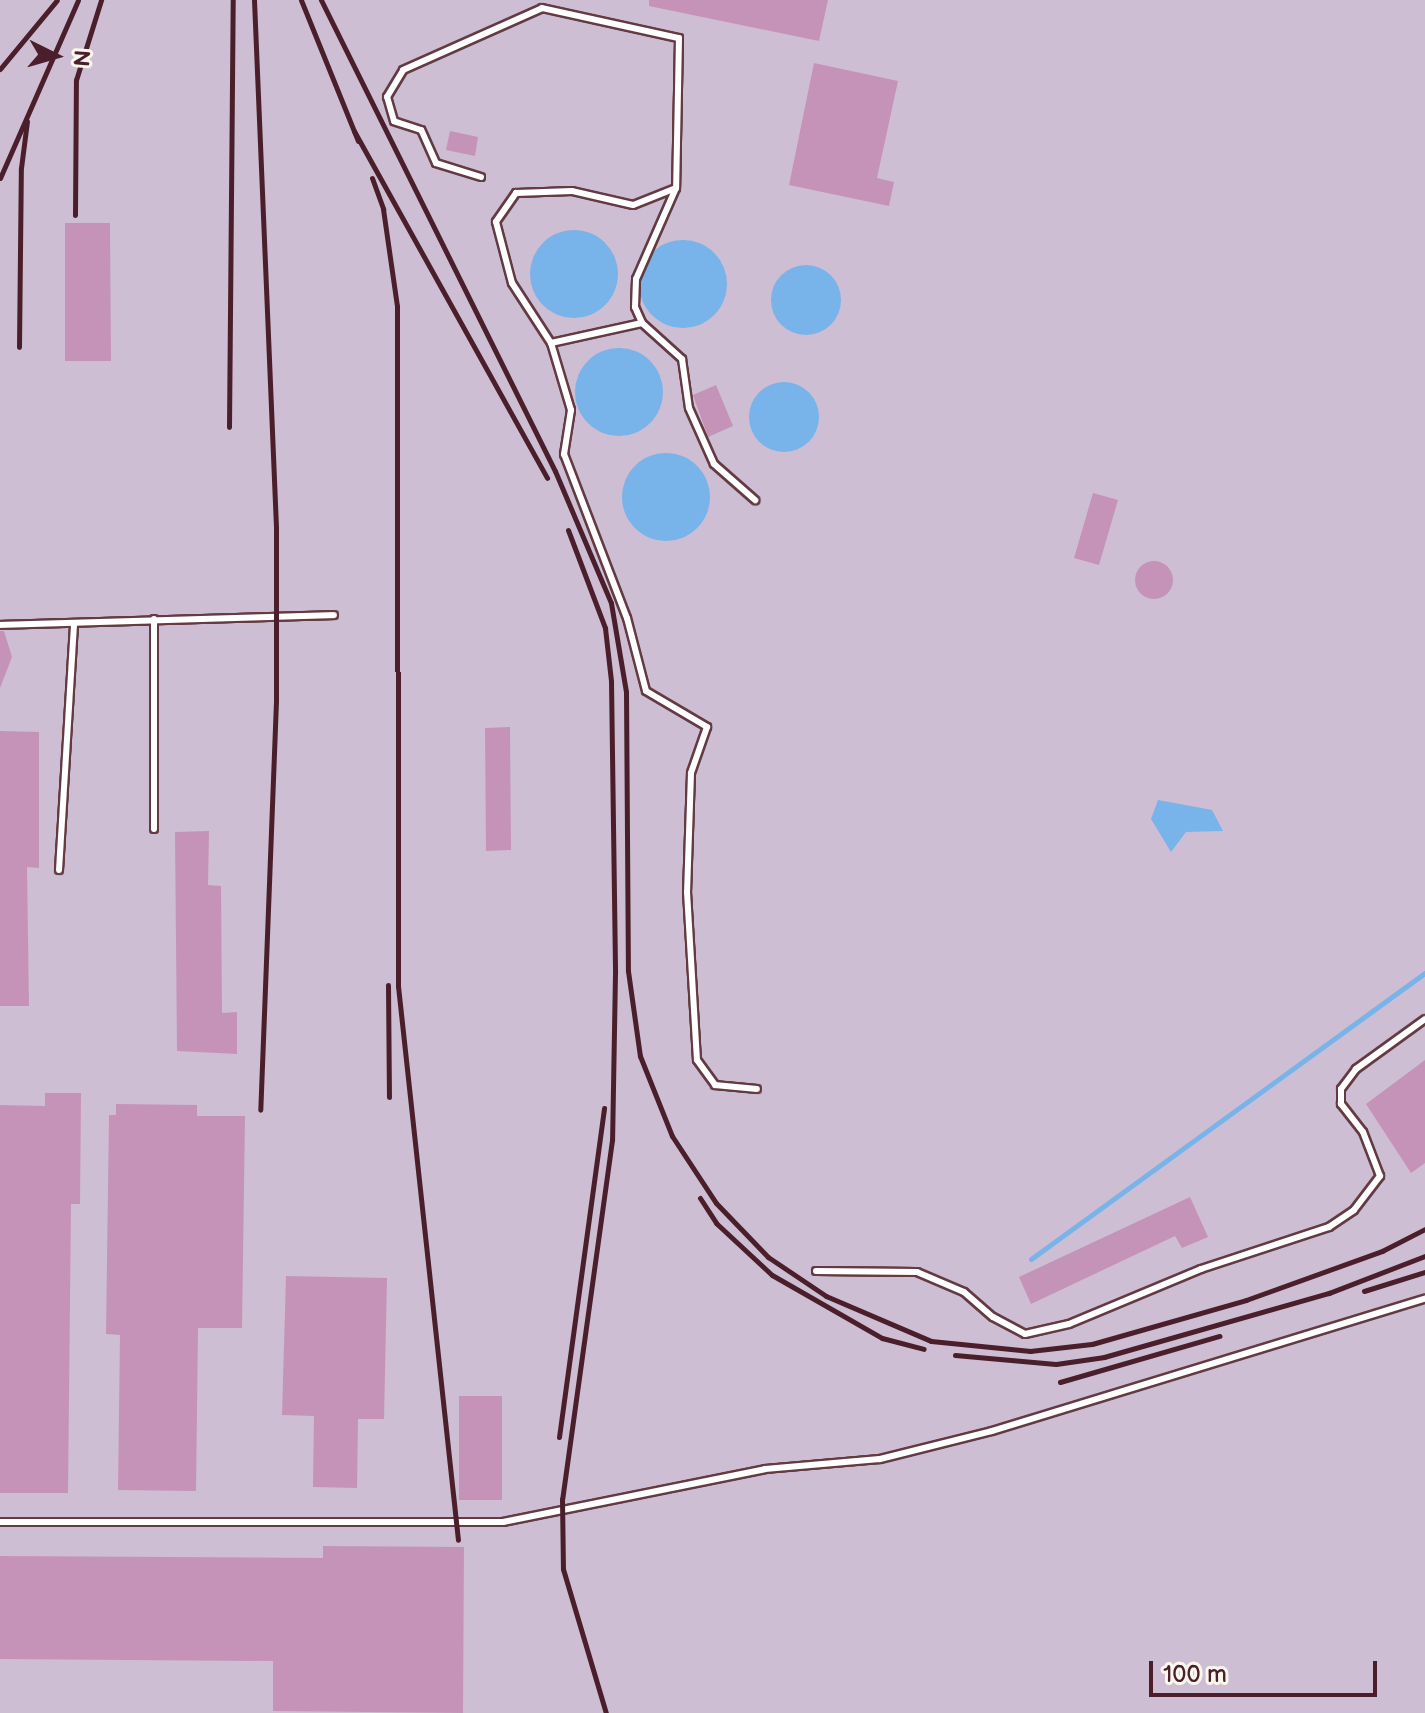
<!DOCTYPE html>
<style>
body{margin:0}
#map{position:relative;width:1425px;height:1713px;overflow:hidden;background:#f0dbba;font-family:"Balsamiq Sans",sans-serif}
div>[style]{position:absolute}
.industrial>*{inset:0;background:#cdbed3}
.water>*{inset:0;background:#78b3e9}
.round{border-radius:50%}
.stream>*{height:5px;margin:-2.5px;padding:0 2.5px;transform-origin:2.5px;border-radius:2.5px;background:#78b3e9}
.building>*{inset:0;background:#c693b8}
.roads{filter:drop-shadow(2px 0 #633b40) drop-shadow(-2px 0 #633b40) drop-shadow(0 2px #633b40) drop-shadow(0 -2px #633b40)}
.lane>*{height:6px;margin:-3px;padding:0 3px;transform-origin:3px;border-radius:3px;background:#fff}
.rail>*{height:5px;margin:-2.5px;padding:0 2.5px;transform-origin:2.5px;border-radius:2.5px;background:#4a1f2b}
span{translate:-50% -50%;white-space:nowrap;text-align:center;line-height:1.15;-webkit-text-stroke:6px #fbf7ec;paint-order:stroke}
.north{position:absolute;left:16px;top:16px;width:80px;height:80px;-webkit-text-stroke:6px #fbf7ec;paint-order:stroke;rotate:95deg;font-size:22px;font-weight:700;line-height:32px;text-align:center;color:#4a1f2b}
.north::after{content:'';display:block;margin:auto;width:28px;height:36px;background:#4a1f2b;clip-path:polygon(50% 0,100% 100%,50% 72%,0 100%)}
.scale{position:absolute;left:1149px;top:1661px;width:228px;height:36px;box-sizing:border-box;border:4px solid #4a1f2b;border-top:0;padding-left:10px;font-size:24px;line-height:28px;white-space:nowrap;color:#4a1f2b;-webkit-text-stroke:6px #fbf7ec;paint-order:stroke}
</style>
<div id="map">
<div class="industrial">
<i style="clip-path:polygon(0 0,1425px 0,1425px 1713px,0 1713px)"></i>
</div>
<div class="water">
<i class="round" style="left:530px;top:230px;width:88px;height:88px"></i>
<i class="round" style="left:639px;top:240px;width:88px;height:88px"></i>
<i class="round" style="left:771px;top:265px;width:70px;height:70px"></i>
<i class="round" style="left:575px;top:348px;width:88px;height:88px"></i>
<i class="round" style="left:749px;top:382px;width:70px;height:70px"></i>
<i class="round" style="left:622px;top:453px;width:88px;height:88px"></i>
<i style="clip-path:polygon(1158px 800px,1212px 810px,1223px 831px,1186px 832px,1171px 852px,1151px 819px)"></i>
</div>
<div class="stream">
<i style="left:1031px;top:1259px;width:487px;rotate:-36deg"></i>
</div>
<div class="building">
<i style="clip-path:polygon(649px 0,828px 0,819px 41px,649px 6px)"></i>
<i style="clip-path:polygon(814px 63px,898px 81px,877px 178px,894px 182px,889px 206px,789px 185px)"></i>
<i style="clip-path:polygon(450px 131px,478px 137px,475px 156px,446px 150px)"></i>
<i style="clip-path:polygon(65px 223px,110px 223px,111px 361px,65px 361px)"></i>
<i style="clip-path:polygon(716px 385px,733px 426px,708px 437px,693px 395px)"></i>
<i style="clip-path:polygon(1093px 493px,1118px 500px,1099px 565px,1074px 558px)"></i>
<i class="round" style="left:1135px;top:561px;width:38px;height:38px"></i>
<i style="clip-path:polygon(0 631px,4px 631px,12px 657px,0 688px)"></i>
<i style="clip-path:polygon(510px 727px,511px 850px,486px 851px,485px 728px)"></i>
<i style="clip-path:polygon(0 731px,39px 732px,39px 868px,27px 867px,29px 1006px,0 1006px)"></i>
<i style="clip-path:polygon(209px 831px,208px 885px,221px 886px,222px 1013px,237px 1012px,237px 1054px,177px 1051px,175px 832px)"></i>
<i style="clip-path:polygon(1425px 1060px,1425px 1163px,1411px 1173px,1366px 1104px)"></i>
<i style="clip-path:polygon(45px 1093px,81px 1093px,80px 1204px,71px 1204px,68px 1493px,0 1493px,0 1105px,45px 1106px)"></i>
<i style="clip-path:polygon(116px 1104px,197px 1105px,197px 1116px,245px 1116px,242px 1328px,198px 1328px,196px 1491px,118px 1490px,120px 1335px,106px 1334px,109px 1115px,116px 1115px)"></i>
<i style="clip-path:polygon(1190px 1197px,1208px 1237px,1182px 1248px,1175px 1236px,1031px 1304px,1019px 1277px)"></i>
<i style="clip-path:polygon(286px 1276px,387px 1278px,384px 1419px,358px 1419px,357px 1488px,313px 1487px,314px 1416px,282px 1415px)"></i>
<i style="clip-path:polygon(459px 1396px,502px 1396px,502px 1500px,459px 1500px)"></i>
<i style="clip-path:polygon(323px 1546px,464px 1547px,463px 1713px,273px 1711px,273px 1661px,0 1659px,0 1556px,323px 1558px)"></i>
</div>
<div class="roads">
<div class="lane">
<i style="left:481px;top:177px;width:47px;rotate:-162.7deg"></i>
<i style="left:436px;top:163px;width:36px;rotate:-114deg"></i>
<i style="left:421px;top:130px;width:28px;rotate:-162deg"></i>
<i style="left:394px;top:121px;width:25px;rotate:-106deg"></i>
<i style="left:387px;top:97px;width:31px;rotate:-59deg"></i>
<i style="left:403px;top:70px;width:152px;rotate:-24deg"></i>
<i style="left:542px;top:8px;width:140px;rotate:12.4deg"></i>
<i style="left:679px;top:38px;width:150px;rotate:91.1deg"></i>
<i style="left:676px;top:188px;width:99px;rotate:113.7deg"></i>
<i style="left:636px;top:279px;width:28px;rotate:92deg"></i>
<i style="left:635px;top:307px;width:17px;rotate:66deg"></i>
<i style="left:676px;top:188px;width:46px;rotate:158.4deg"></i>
<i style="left:633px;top:205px;width:63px;rotate:-167.1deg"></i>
<i style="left:572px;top:191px;width:56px;rotate:178deg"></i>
<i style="left:516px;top:193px;width:35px;rotate:125deg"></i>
<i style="left:496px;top:222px;width:63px;rotate:75.3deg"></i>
<i style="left:512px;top:283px;width:72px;rotate:57deg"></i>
<i style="left:551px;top:343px;width:70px;rotate:73.4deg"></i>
<i style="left:571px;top:410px;width:45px;rotate:99deg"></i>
<i style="left:564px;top:454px;width:176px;rotate:69deg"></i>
<i style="left:627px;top:618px;width:75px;rotate:75.4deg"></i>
<i style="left:646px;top:691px;width:71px;rotate:30.5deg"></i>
<i style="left:707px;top:727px;width:49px;rotate:109.2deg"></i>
<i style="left:691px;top:773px;width:119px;rotate:91.9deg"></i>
<i style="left:687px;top:892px;width:168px;rotate:86.6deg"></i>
<i style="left:697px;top:1060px;width:31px;rotate:54deg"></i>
<i style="left:715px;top:1085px;width:42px;rotate:5.4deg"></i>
<i style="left:551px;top:343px;width:93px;rotate:-12.4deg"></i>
<i style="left:642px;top:323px;width:54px;rotate:42deg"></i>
<i style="left:682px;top:359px;width:49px;rotate:81.9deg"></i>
<i style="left:689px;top:408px;width:61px;rotate:65.9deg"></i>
<i style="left:714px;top:464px;width:55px;rotate:41.3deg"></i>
<i style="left:0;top:625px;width:334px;rotate:-1.7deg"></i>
<i style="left:154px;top:829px;width:210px;rotate:-90deg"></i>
<i style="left:59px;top:870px;width:246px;rotate:-86.5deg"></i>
<i style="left:816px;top:1271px;width:101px;rotate:0.6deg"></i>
<i style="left:917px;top:1272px;width:51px;rotate:23.1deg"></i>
<i style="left:964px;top:1292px;width:38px;rotate:41deg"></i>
<i style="left:993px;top:1317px;width:36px;rotate:28deg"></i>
<i style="left:1025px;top:1334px;width:45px;rotate:-12.8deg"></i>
<i style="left:1069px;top:1324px;width:143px;rotate:-22.6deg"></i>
<i style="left:1201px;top:1269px;width:135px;rotate:-18.2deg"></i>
<i style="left:1329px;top:1227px;width:30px;rotate:-34deg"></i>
<i style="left:1354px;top:1210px;width:43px;rotate:-52.6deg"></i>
<i style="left:1380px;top:1176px;width:47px;rotate:-111.1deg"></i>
<i style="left:1363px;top:1132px;width:36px;rotate:-128deg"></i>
<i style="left:1341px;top:1104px;width:15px;rotate:-90deg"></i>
<i style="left:1341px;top:1089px;width:25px;rotate:-53deg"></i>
<i style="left:1356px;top:1069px;width:85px;rotate:-35.9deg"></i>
<i style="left:0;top:1522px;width:503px"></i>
<i style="left:503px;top:1522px;width:267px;rotate:-11.4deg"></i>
<i style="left:765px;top:1469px;width:115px;rotate:-5deg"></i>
<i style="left:880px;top:1459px;width:115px;rotate:-14deg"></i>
<i style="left:992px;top:1431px;width:453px;rotate:-17deg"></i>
</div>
</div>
<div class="rail">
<i style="left:254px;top:0;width:528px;rotate:87.61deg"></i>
<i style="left:276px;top:528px;width:173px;rotate:90deg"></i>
<i style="left:276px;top:701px;width:409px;rotate:92.2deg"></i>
<i style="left:301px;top:0;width:152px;rotate:68deg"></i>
<i style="left:321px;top:0;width:526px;rotate:63.58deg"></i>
<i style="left:555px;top:471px;width:143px;rotate:67deg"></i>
<i style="left:611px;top:603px;width:90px;rotate:80.4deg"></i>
<i style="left:626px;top:692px;width:279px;rotate:89.6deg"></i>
<i style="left:628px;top:971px;width:86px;rotate:82deg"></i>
<i style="left:640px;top:1056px;width:86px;rotate:68.2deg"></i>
<i style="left:672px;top:1136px;width:80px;rotate:56.7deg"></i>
<i style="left:716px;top:1203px;width:75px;rotate:46.1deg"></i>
<i style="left:768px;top:1257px;width:70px;rotate:33.9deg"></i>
<i style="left:826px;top:1296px;width:114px;rotate:23.2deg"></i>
<i style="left:931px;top:1341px;width:100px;rotate:5.8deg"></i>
<i style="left:1030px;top:1351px;width:62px;rotate:-6.4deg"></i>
<i style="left:1092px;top:1344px;width:160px;rotate:-15.9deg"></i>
<i style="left:1246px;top:1300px;width:145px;rotate:-19.8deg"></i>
<i style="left:1382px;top:1251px;width:48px;rotate:-27.1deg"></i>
<i style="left:0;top:69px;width:89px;rotate:-50.4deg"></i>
<i style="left:354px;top:131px;width:397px;rotate:60.9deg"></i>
<i style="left:0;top:178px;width:194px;rotate:-66.3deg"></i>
<i style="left:372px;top:178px;width:33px;rotate:70deg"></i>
<i style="left:383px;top:209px;width:98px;rotate:81.8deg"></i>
<i style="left:397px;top:306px;width:680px;rotate:89.92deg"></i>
<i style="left:398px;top:986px;width:557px;rotate:83.82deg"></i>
<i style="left:75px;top:215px;width:135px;rotate:-89.6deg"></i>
<i style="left:76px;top:80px;width:84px;rotate:-72.6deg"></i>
<i style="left:19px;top:347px;width:179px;rotate:-89.4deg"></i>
<i style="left:21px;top:168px;width:47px;rotate:-82.7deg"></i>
<i style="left:229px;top:427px;width:427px;rotate:-89.5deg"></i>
<i style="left:568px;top:530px;width:105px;rotate:69.3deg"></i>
<i style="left:605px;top:628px;width:53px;rotate:83.5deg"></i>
<i style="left:611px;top:681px;width:292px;rotate:89.2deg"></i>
<i style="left:615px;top:973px;width:167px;rotate:91deg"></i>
<i style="left:612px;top:1140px;width:362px;rotate:97.9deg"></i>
<i style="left:562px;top:1499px;width:70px;rotate:89.2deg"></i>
<i style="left:563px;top:1569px;width:150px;rotate:73.4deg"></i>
<i style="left:388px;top:985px;width:112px;rotate:89.5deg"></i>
<i style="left:700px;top:1198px;width:30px;rotate:57deg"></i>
<i style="left:716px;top:1223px;width:76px;rotate:42.9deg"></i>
<i style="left:772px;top:1275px;width:127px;rotate:29.8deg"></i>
<i style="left:882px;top:1338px;width:43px;rotate:14.7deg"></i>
<i style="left:1364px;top:1291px;width:64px;rotate:-17.3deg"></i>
<i style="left:955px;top:1355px;width:101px;rotate:5.1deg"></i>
<i style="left:1056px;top:1364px;width:49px;rotate:-8.3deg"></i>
<i style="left:1104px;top:1357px;width:234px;rotate:-15.9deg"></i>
<i style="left:1329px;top:1293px;width:103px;rotate:-21.1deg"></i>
<i style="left:1060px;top:1382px;width:166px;rotate:-16.1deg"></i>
<i style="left:559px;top:1437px;width:332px;rotate:-82.2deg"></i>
</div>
<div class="north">N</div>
<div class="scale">100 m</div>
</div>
